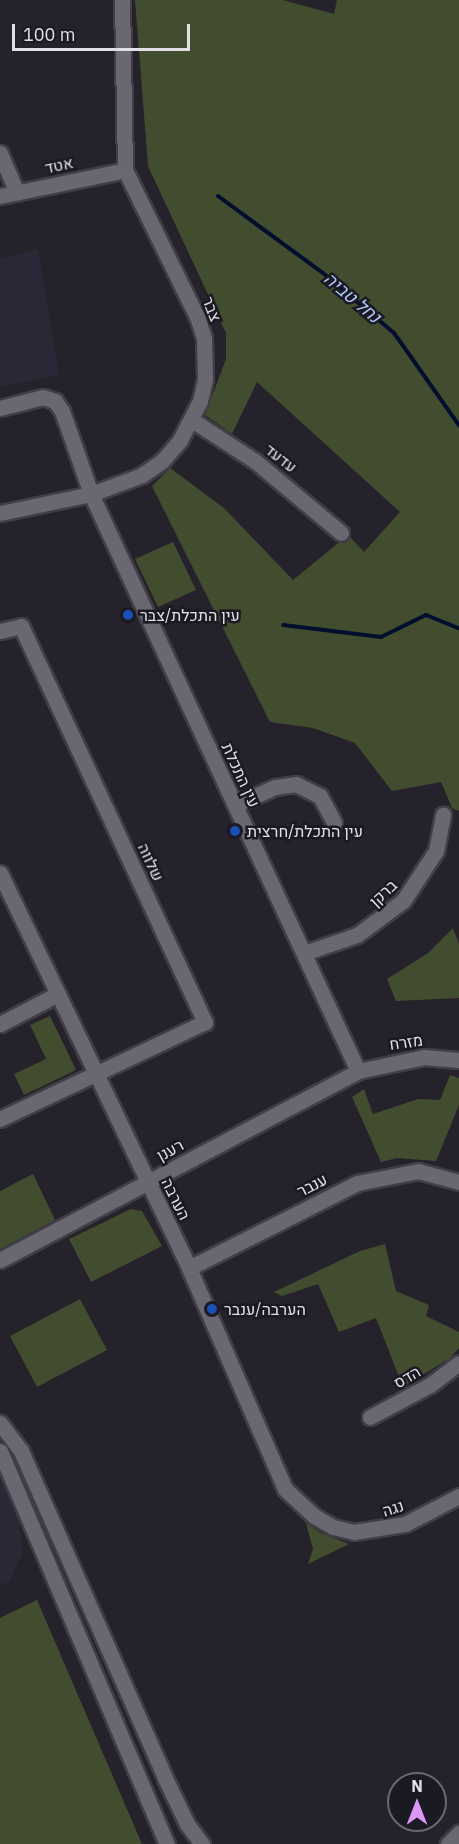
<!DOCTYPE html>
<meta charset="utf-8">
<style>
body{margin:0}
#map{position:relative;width:459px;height:1844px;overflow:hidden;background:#25222b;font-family:"IBM Plex Sans",Heebo,sans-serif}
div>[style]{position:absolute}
.built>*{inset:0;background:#2c2736}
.green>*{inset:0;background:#424d30}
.stream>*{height:4px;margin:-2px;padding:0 2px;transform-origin:2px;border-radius:2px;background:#010e2e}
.roads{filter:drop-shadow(2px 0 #413e46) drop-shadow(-2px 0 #413e46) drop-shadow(0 2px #413e46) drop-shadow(0 -2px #413e46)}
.minor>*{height:15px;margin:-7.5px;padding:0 7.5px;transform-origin:7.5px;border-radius:7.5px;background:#6a6772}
.dots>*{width:16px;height:16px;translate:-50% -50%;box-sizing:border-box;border:3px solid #1b1922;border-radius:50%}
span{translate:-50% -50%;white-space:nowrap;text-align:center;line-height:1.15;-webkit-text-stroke:5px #1b1922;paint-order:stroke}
.street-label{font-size:16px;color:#e2e0e6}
.poi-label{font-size:16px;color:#e2e0e6}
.left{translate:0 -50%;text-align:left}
.water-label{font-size:18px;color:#afccff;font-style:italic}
.north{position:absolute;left:387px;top:1772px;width:60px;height:60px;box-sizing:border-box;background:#1b1922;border:2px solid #6b6970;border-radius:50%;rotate:0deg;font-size:16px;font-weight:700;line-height:24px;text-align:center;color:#e2e0e6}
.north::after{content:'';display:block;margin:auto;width:21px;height:27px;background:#db99f6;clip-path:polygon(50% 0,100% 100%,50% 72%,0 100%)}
.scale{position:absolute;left:12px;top:24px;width:178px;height:27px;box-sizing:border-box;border:3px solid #e2e0e6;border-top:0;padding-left:8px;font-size:18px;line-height:21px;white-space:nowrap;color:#e2e0e6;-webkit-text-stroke:4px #1b1922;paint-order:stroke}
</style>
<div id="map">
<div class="built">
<i style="clip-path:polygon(38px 249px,59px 375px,0 387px,0 259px)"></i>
<i style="clip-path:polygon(0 1463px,17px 1505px,23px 1552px,9px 1582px,0 1584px)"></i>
</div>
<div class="green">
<i style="clip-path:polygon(135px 0,283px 0,334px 14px,337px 0,459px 0,459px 811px,452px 808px,441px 782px,392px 791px,355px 743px,313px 728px,270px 722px,152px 486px,170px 468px,224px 508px,293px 580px,348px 535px,364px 552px,400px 512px,257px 382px,232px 434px,205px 415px,226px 359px,226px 333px,148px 166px)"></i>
<i style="clip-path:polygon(173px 542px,196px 590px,158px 607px,135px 559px)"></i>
<i style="clip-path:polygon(453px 928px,459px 944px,459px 998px,396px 1001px,387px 979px,428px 953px)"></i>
<i style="clip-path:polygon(50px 1016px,76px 1070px,24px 1095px,14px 1074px,46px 1059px,30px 1025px)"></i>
<i style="clip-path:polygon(450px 1075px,459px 1078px,459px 1105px,436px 1161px,397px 1158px,381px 1162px,352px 1097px,364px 1089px,373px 1114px,418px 1099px,440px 1100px)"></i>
<i style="clip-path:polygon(33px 1174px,55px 1220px,0 1249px,0 1191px)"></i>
<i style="clip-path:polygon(131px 1209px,142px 1211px,162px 1246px,91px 1282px,69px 1239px)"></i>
<i style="clip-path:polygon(385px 1244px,396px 1291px,429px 1305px,426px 1316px,459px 1332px,459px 1348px,450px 1358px,403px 1387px,376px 1318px,339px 1332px,318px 1284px,282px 1296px,274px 1292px,360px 1251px)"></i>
<i style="clip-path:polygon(80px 1299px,107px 1350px,37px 1387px,10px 1336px)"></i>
<i style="clip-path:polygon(306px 1523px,321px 1533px,349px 1544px,308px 1564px,313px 1549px)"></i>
<i style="clip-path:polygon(37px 1600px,142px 1844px,0 1844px,0 1618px)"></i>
</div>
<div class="stream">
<i style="left:218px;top:196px;width:130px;rotate:36.3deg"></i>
<i style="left:323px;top:273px;width:93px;rotate:40.2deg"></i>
<i style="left:394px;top:333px;width:113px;rotate:54.8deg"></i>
<i style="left:283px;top:625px;width:99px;rotate:7deg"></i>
<i style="left:381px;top:637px;width:50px;rotate:-26.1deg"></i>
<i style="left:426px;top:615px;width:35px;rotate:22deg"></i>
</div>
<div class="roads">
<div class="minor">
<i style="left:0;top:153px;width:43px;rotate:67deg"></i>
<i style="left:0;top:196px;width:128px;rotate:-11.7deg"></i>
<i style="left:0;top:408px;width:44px;rotate:-14.3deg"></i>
<i style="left:43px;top:397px;width:13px;rotate:18deg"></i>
<i style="left:55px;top:401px;width:12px;rotate:55deg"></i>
<i style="left:62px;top:411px;width:88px;rotate:70.7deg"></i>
<i style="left:91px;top:494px;width:636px;rotate:65.17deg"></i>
<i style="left:192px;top:420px;width:75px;rotate:33.1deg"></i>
<i style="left:255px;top:461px;width:112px;rotate:39.9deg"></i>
<i style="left:0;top:513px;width:93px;rotate:-11.8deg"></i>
<i style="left:91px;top:494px;width:54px;rotate:-20.4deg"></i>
<i style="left:142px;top:475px;width:24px;rotate:-35deg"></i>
<i style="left:162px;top:461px;width:28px;rotate:-49deg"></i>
<i style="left:180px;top:440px;width:44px;rotate:-62.9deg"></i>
<i style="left:200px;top:401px;width:23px;rotate:-77deg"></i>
<i style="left:205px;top:379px;width:41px;rotate:-91.4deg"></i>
<i style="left:204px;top:338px;width:22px;rotate:-108deg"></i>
<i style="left:197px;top:317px;width:164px;rotate:-116.1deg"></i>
<i style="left:125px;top:170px;width:170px;rotate:-91deg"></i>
<i style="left:0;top:631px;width:22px;rotate:-13deg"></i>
<i style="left:21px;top:626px;width:437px;rotate:65.1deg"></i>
<i style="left:205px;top:1022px;width:227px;rotate:154.7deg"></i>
<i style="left:235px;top:805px;width:44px;rotate:-24.2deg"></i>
<i style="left:275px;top:787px;width:21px;rotate:-8deg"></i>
<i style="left:296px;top:784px;width:27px;rotate:27deg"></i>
<i style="left:320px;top:796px;width:30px;rotate:62deg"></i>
<i style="left:0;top:873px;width:438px;rotate:64.4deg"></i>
<i style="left:189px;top:1268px;width:241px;rotate:66.5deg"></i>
<i style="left:285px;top:1489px;width:40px;rotate:43deg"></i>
<i style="left:314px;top:1516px;width:22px;rotate:30deg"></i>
<i style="left:333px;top:1527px;width:22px;rotate:13deg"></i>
<i style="left:354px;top:1532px;width:52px;rotate:-8.9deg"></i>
<i style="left:405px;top:1524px;width:61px;rotate:-27.4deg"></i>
<i style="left:304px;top:953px;width:56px;rotate:-18.8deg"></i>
<i style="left:357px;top:935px;width:57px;rotate:-36.5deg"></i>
<i style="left:403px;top:901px;width:60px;rotate:-56.6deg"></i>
<i style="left:436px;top:851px;width:37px;rotate:-79deg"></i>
<i style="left:0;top:1024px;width:63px;rotate:-27.4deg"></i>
<i style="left:0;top:1260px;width:405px;rotate:-27.8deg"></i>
<i style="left:358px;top:1071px;width:67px;rotate:-12deg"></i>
<i style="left:424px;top:1057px;width:35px;rotate:5deg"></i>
<i style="left:189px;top:1268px;width:188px;rotate:-26.8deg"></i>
<i style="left:357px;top:1183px;width:62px;rotate:-11.1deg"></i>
<i style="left:418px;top:1171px;width:42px;rotate:15deg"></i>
<i style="left:370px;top:1417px;width:68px;rotate:-28.1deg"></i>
<i style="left:430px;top:1385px;width:36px;rotate:-37deg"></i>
<i style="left:0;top:1423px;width:35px;rotate:53deg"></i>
<i style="left:21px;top:1451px;width:357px;rotate:66.2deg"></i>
<i style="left:165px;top:1778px;width:51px;rotate:64.4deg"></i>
<i style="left:187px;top:1824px;width:25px;rotate:53deg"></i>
<i style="left:0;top:1451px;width:427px;rotate:67deg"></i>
<i style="left:448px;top:1844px;width:16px;rotate:-45deg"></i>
</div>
</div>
<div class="dots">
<i style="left:128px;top:615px;background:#1a4fb4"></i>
<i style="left:235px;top:831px;background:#1a4fb4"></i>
<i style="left:212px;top:1309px;background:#1a4fb4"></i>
</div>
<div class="street-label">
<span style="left:59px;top:165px;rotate:-12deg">אטד</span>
<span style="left:212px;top:309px;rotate:68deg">צבר</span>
<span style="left:281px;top:458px;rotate:38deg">עדעד</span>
<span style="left:241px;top:775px;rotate:65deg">עין התכלת</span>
<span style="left:151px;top:862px;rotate:65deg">שלווה</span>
<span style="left:383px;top:893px;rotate:-43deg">ברקן</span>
<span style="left:406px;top:1042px;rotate:-8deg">מזרח</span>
<span style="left:170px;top:1150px;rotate:-28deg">רענן</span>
<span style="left:312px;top:1185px;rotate:-27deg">ענבר</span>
<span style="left:176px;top:1199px;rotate:64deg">הערבה</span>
<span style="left:407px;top:1377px;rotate:-30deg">הדס</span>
<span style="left:393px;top:1508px;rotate:-18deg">נגה</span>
</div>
<div class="poi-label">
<span class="left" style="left:140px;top:615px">עין התכלת/צבר</span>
<span class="left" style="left:247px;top:831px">עין התכלת/חרצית</span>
<span class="left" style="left:224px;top:1309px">הערבה/ענבר</span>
</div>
<div class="water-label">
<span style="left:352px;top:298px;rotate:40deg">נחל טביה</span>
</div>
<div class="north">N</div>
<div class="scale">100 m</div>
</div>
